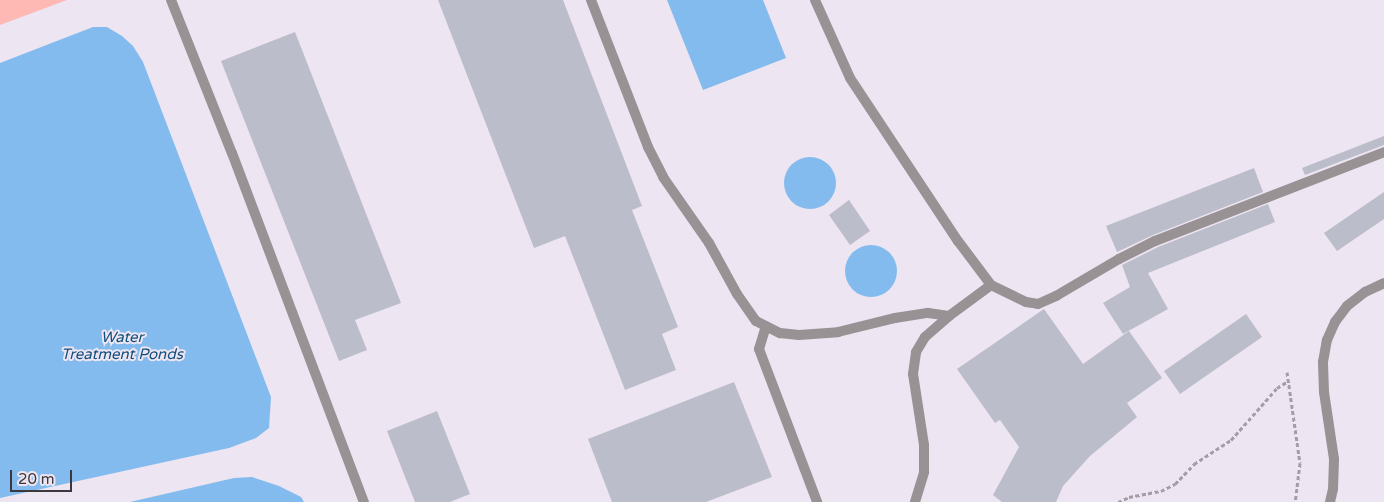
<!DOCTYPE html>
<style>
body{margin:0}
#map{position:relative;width:1384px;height:502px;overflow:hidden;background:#ede5f1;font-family:"Varela Round",sans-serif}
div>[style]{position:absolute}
.green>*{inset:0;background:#feb9b5}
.water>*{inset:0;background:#83bbee}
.round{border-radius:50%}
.building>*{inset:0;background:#bcbdca}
.path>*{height:3px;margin-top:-1.5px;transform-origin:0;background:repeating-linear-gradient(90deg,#a39da6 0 4px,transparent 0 6.5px)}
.service>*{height:10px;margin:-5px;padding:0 5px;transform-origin:5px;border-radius:5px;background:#989295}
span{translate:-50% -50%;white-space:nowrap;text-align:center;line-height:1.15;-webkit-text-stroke:4px #ede5f1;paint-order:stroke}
.water-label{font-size:15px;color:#0f4e7d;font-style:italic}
.scale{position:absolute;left:10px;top:470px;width:62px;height:22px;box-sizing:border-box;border:2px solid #3b373c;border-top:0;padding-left:6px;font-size:15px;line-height:18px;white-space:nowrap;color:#3b373c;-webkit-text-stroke:4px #ede5f1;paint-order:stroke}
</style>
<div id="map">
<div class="green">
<i style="clip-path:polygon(0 0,67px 0,0 25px)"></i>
</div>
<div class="water">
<i style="clip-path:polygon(667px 0,763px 0,786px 58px,703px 90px)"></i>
<i style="clip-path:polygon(93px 27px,107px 27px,122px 36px,133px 46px,143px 62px,271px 397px,269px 428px,256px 438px,229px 448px,0 498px,0 63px)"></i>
<i class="round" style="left:784px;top:157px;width:52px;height:52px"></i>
<i class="round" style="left:845px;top:245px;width:52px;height:52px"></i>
<i style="clip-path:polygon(252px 477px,279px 486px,301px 497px,304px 502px,130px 502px,234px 478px)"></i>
</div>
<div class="building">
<i style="clip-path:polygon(438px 0,563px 0,642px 206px,632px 210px,678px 327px,662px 334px,676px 370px,625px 390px,565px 236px,534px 248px)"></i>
<i style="clip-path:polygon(295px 32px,401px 303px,355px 320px,367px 350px,339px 361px,221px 61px)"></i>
<i style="clip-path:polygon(1384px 136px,1384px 145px,1305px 175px,1302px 168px)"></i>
<i style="clip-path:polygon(1254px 168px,1263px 192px,1153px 235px,1117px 252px,1106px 226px)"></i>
<i style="clip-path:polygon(1384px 192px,1384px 219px,1337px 251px,1324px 233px)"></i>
<i style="clip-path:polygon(849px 200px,870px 231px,850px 245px,829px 215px)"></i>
<i style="clip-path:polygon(1268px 204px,1275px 222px,1148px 273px,1168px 309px,1123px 334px,1103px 303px,1130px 287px,1122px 265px,1158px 247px)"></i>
<i style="clip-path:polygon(1044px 309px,1083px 364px,1129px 331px,1162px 378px,1127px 403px,1137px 417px,1090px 456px,1063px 486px,1056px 502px,1002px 502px,993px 495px,1019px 447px,1000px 420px,995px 423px,957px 369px)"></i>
<i style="clip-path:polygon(1246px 314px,1262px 337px,1180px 394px,1164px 371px)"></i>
<i style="clip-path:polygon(734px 382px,772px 477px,706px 502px,612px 502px,588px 439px)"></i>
<i style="clip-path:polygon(437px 411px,470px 494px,450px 502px,415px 502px,387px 431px)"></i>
</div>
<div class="path">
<i style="left:1287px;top:372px;width:92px;rotate:81.9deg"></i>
<i style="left:1300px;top:463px;width:39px;rotate:97deg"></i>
<i style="left:1118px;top:502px;width:12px;rotate:-24deg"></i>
<i style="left:1129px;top:497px;width:33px;rotate:-11deg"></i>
<i style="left:1161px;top:491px;width:16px;rotate:-27deg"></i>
<i style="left:1175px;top:484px;width:28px;rotate:-46deg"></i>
<i style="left:1194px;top:464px;width:44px;rotate:-33deg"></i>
<i style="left:1231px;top:440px;width:69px;rotate:-48.5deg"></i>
<i style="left:1277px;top:388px;width:13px;rotate:-32deg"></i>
</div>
<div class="service">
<i style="left:171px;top:0;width:165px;rotate:68.3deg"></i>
<i style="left:232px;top:153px;width:373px;rotate:69.3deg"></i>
<i style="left:591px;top:0;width:158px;rotate:68.8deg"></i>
<i style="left:648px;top:147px;width:34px;rotate:63deg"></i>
<i style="left:663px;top:177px;width:80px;rotate:55.1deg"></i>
<i style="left:709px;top:243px;width:58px;rotate:61.2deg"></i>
<i style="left:737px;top:294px;width:33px;rotate:55deg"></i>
<i style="left:756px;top:321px;width:27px;rotate:27deg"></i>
<i style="left:780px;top:333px;width:19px;rotate:6deg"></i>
<i style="left:799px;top:335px;width:39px;rotate:-4deg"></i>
<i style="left:838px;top:332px;width:59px;rotate:-13.8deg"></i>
<i style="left:895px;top:318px;width:33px;rotate:-9deg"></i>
<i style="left:928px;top:313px;width:21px;rotate:8deg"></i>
<i style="left:815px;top:0;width:85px;rotate:65.8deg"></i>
<i style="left:850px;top:78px;width:196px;rotate:56.5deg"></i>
<i style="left:958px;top:241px;width:55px;rotate:53.1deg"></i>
<i style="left:991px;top:285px;width:39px;rotate:26deg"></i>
<i style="left:1026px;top:302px;width:12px;rotate:9deg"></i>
<i style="left:1038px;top:304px;width:20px;rotate:-24deg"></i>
<i style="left:1056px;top:296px;width:73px;rotate:-30.4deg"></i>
<i style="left:1119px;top:259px;width:40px;rotate:-26.6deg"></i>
<i style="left:1155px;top:241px;width:246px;rotate:-21.2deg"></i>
<i style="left:766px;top:326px;width:24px;rotate:107deg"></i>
<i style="left:759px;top:349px;width:164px;rotate:69.2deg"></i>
<i style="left:915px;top:502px;width:31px;rotate:-73deg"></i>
<i style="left:924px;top:472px;width:27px;rotate:-90deg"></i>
<i style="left:924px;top:445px;width:72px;rotate:-98.8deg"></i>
<i style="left:913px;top:374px;width:22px;rotate:-82deg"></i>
<i style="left:916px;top:352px;width:17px;rotate:-59deg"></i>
<i style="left:925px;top:337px;width:32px;rotate:-41deg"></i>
<i style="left:949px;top:316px;width:52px;rotate:-36.4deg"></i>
<i style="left:1330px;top:502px;width:13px;rotate:-77deg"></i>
<i style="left:1333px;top:489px;width:30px;rotate:-88deg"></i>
<i style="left:1334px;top:459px;width:68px;rotate:-98.5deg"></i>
<i style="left:1324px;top:392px;width:30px;rotate:-92deg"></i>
<i style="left:1323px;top:362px;width:22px;rotate:-80deg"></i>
<i style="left:1327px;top:340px;width:20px;rotate:-66deg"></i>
<i style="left:1335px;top:322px;width:20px;rotate:-53deg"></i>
<i style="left:1347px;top:306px;width:23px;rotate:-38deg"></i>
<i style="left:1365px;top:292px;width:21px;rotate:-25deg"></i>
</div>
<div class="water-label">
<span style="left:122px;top:346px">Water<br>Treatment Ponds</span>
</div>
<div class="scale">20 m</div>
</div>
